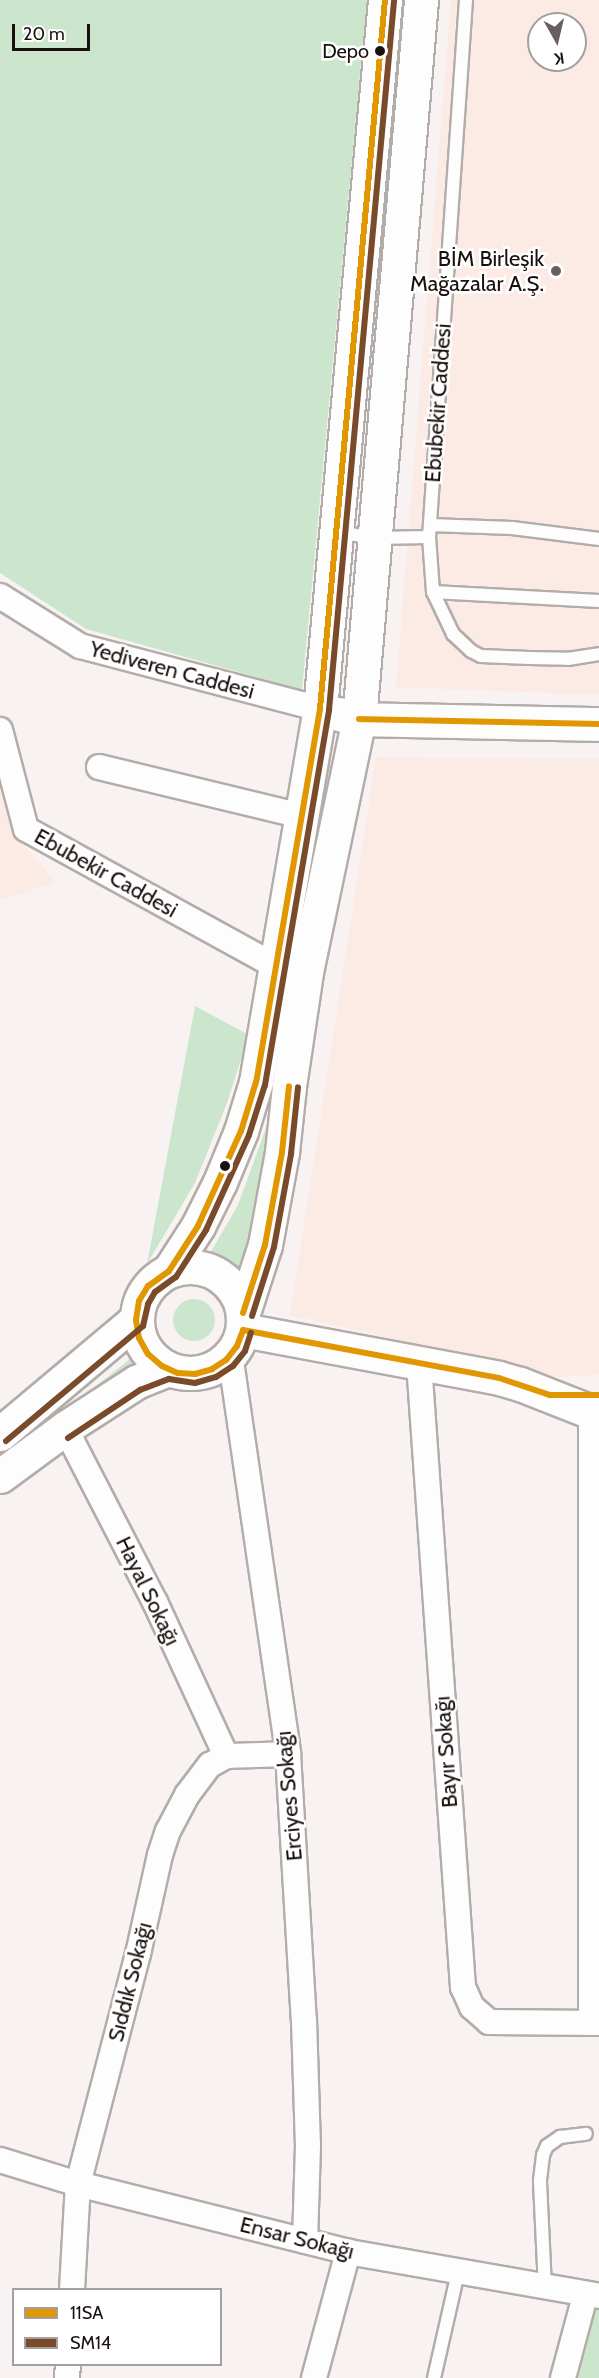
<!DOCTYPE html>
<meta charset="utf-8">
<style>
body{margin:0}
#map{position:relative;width:599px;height:2378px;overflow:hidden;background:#f8f3f2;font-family:Cabin,sans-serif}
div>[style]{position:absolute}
.built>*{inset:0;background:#fbebe4}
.green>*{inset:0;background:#cce6cd}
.round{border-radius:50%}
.roads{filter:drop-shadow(2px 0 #b3adaa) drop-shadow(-2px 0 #b3adaa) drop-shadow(0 2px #b3adaa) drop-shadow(0 -2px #b3adaa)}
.lane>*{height:12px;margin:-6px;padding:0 6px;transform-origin:6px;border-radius:6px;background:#fefdfd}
.street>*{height:24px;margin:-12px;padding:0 12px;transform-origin:12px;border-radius:12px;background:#fefdfd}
.secondary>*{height:33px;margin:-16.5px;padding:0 16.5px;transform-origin:16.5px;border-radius:16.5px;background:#fefdfd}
.secondary>.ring{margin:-16.5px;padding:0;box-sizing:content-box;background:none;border:33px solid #fefdfd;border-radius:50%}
.bus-1>*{height:6px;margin:-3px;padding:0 3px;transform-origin:3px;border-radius:3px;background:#e19701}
.bus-2>*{height:6px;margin:-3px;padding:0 3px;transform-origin:3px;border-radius:3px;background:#7a4b2a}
.dots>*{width:16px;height:16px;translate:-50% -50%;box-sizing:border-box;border:3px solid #fff;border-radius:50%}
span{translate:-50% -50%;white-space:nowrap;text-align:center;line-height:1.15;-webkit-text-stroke:5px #fff;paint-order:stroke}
.bus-label{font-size:20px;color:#19110e}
.right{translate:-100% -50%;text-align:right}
.poi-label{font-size:22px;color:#19110e}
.street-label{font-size:22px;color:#19110e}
.legend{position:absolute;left:12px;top:2288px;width:210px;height:78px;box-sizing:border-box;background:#fff;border:2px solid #a3a09f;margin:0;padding:8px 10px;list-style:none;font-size:18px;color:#19110e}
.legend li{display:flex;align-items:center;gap:12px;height:30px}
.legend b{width:30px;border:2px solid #a3a09f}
.north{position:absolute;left:527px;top:12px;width:60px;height:60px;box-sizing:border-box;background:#fff;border:2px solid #a3a09f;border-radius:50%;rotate:172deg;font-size:16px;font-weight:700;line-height:24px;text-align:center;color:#19110e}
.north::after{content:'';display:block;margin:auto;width:21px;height:27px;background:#67605e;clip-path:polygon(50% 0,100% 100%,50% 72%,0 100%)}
.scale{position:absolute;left:12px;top:24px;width:78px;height:27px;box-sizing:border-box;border:3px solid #19110e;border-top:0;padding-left:8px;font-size:18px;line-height:21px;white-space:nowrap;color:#19110e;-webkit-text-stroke:4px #fff;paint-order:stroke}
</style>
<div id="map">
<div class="built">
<i style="clip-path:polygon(evenodd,451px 0,599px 0,599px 695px,396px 687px,451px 0,539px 24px,575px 24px,575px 60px,539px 60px,539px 24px)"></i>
<i style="clip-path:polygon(376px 757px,599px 759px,599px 1375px,558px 1377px,290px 1315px)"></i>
<i style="clip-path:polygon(0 766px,21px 842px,56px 882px,0 900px)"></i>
</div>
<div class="green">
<i style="clip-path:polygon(0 0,367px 0,302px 690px,86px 629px,0 573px)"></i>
<i style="clip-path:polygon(195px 1006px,249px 1035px,227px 1103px,195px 1183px,147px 1264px)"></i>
<i style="clip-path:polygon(270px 1117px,245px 1282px,206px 1260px,238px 1205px)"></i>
<i class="round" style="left:173px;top:1299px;width:42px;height:42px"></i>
<i style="clip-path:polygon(135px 1355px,143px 1364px,81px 1398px)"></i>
<i style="clip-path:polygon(596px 2309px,599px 2310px,599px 2378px,578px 2378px)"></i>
</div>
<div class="roads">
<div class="lane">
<i style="left:430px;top:525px;width:82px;rotate:2.1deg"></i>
<i style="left:512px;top:528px;width:88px;rotate:7.2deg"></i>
<i style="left:339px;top:532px;width:36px;rotate:10deg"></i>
<i style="left:374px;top:538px;width:55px;rotate:-1deg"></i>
<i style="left:429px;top:537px;width:538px;rotate:-86.06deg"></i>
<i style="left:429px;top:537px;width:55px;rotate:85.8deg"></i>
<i style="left:433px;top:592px;width:47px;rotate:64.5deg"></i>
<i style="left:453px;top:634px;width:25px;rotate:43deg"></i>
<i style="left:471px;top:651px;width:11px;rotate:27deg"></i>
<i style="left:481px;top:656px;width:48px;rotate:2.4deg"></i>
<i style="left:529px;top:658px;width:39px;rotate:1deg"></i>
<i style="left:568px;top:659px;width:31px;rotate:-9deg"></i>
<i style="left:433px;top:592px;width:166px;rotate:3.1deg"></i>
<i style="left:545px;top:2288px;width:108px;rotate:-92.7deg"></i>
<i style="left:540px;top:2180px;width:25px;rotate:-83deg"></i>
<i style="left:543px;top:2155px;width:10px;rotate:-66deg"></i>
<i style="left:547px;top:2146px;width:16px;rotate:-35deg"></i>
<i style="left:560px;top:2137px;width:26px;rotate:-7deg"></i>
<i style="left:434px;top:2378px;width:109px;rotate:-77.2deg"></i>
</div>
<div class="street">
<i style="left:0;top:596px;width:94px;rotate:32deg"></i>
<i style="left:80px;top:646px;width:248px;rotate:14.7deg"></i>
<i style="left:0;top:730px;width:102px;rotate:75.3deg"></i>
<i style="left:26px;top:829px;width:284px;rotate:28.8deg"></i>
<i style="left:99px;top:767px;width:208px;rotate:13.6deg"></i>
<i style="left:230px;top:1354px;width:404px;rotate:81.7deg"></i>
<i style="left:288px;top:1754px;width:266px;rotate:86.6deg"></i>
<i style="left:304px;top:2020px;width:126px;rotate:88.2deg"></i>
<i style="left:308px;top:2146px;width:95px;rotate:91.8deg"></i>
<i style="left:419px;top:1363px;width:626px;rotate:85.97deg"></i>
<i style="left:463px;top:1987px;width:22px;rotate:66deg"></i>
<i style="left:472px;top:2007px;width:23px;rotate:41deg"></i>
<i style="left:489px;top:2022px;width:110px;rotate:0.5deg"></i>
<i style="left:591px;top:1411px;width:612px;rotate:90deg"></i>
<i style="left:65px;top:1428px;width:196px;rotate:62.7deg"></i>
<i style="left:155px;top:1602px;width:170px;rotate:65.2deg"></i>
<i style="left:0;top:2160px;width:82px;rotate:17.1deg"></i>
<i style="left:78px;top:2184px;width:278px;rotate:14.1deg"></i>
<i style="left:348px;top:2252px;width:255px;rotate:9.9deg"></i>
<i style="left:72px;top:2290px;width:106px;rotate:-86.8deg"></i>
<i style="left:78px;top:2184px;width:238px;rotate:-75.4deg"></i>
<i style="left:138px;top:1954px;width:101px;rotate:-77.5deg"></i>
<i style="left:160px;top:1855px;width:25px;rotate:-72deg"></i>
<i style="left:168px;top:1831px;width:41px;rotate:-62.2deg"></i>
<i style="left:187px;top:1795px;width:38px;rotate:-53deg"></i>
<i style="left:210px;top:1765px;width:18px;rotate:-29deg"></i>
<i style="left:226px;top:1756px;width:62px;rotate:-1.8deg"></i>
<i style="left:67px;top:2378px;width:14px;rotate:-86deg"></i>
<i style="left:314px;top:2378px;width:131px;rotate:-74.9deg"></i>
<i style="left:563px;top:2378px;width:85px;rotate:-75deg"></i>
</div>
<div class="secondary">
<i style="left:339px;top:714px;width:21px;rotate:14deg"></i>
<i style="left:359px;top:719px;width:240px;rotate:1.2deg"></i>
<i class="ring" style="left:137px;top:1267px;width:73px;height:73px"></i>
<i style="left:169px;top:1271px;width:54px;rotate:-57.2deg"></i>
<i style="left:198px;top:1226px;width:49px;rotate:-63.4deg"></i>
<i style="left:220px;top:1182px;width:55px;rotate:-67.6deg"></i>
<i style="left:241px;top:1131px;width:51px;rotate:-73deg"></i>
<i style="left:256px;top:1082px;width:378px;rotate:-80.3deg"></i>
<i style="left:320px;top:709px;width:712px;rotate:-84.76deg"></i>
<i style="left:243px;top:1313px;width:71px;rotate:-72.1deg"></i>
<i style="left:265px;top:1245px;width:95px;rotate:-79.6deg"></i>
<i style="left:282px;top:1152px;width:66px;rotate:-83.9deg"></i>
<i style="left:289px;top:1086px;width:115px;rotate:-81.5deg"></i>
<i style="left:306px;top:972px;width:258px;rotate:-78.2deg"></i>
<i style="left:359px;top:719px;width:722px;rotate:-85.07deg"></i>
<i style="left:243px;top:1330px;width:260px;rotate:10.6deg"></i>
<i style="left:499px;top:1378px;width:22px;rotate:16deg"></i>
<i style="left:520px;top:1384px;width:85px;rotate:21.4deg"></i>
<i style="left:0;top:1434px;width:177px;rotate:-40deg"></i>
<i style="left:0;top:1476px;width:81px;rotate:-36.4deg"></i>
<i style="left:65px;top:1428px;width:85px;rotate:-32.9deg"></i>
<i style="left:136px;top:1382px;width:35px;rotate:-22deg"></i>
</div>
</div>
<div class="bus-1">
<i style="left:385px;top:0;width:712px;rotate:95.24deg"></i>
<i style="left:320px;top:709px;width:378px;rotate:99.7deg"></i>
<i style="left:256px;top:1082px;width:51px;rotate:107deg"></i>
<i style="left:241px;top:1131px;width:104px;rotate:114.4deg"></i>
<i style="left:198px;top:1226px;width:54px;rotate:122.8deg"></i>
<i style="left:169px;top:1271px;width:26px;rotate:144deg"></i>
<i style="left:148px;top:1286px;width:17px;rotate:121deg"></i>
<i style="left:139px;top:1301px;width:19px;rotate:99deg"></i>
<i style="left:136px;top:1320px;width:18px;rotate:81deg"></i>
<i style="left:139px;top:1338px;width:18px;rotate:61deg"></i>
<i style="left:148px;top:1354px;width:18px;rotate:41deg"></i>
<i style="left:162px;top:1366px;width:17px;rotate:24deg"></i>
<i style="left:178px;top:1373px;width:17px;rotate:3deg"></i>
<i style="left:195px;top:1374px;width:18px;rotate:-16deg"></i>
<i style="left:212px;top:1369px;width:17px;rotate:-33deg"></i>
<i style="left:226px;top:1360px;width:18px;rotate:-52deg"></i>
<i style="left:237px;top:1346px;width:17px;rotate:-69deg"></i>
<i style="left:243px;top:1330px;width:260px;rotate:10.6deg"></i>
<i style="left:499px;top:1378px;width:54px;rotate:18.4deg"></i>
<i style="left:550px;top:1395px;width:49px"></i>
<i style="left:359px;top:719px;width:240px;rotate:1.2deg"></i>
<i style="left:243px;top:1313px;width:71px;rotate:-72.1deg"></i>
<i style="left:265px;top:1245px;width:95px;rotate:-79.6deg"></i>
<i style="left:282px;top:1152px;width:66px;rotate:-83.9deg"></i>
</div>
<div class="bus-2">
<i style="left:252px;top:1316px;width:72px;rotate:-72.3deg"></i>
<i style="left:274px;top:1247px;width:95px;rotate:-79.6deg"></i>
<i style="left:291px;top:1154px;width:67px;rotate:-84deg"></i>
<i style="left:68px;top:1438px;width:87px;rotate:-33.7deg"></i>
<i style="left:140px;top:1390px;width:31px;rotate:-21deg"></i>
<i style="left:169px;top:1379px;width:26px;rotate:9deg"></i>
<i style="left:195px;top:1383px;width:22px;rotate:-16deg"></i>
<i style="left:216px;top:1377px;width:20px;rotate:-33deg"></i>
<i style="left:233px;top:1366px;width:19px;rotate:-51deg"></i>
<i style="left:245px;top:1351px;width:19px;rotate:-72deg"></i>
<i style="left:6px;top:1441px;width:179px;rotate:-40deg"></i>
<i style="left:143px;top:1326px;width:23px;rotate:-77deg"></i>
<i style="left:148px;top:1304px;width:14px;rotate:-60deg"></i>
<i style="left:155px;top:1292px;width:26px;rotate:-36deg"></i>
<i style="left:176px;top:1277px;width:56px;rotate:-57.4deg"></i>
<i style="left:206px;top:1230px;width:104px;rotate:-65.6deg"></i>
<i style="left:249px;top:1135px;width:52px;rotate:-72.3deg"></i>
<i style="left:265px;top:1085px;width:380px;rotate:-80.3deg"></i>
<i style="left:329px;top:710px;width:712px;rotate:-84.76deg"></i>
</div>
<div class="dots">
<i style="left:380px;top:51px;background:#19110e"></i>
<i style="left:556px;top:271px;background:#67605e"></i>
<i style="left:225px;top:1166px;background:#19110e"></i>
</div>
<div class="bus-label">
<span class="right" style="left:369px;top:51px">Depo</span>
</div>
<div class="poi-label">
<span class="right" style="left:544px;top:271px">BİM Birleşik<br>Mağazalar A.Ş.</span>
</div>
<div class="street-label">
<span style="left:438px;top:403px;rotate:-86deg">Ebubekir Caddesi</span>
<span style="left:172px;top:670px;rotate:15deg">Yediveren Caddesi</span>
<span style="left:106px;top:873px;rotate:29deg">Ebubekir Caddesi</span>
<span style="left:148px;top:1591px;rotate:64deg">Hayal Sokağı</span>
<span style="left:446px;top:1752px;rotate:-94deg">Bayır Sokağı</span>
<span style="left:289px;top:1796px;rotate:-95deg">Erciyes Sokağı</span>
<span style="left:130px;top:1982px;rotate:-76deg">Sıddık Sokağı</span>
<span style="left:297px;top:2238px;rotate:14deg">Ensar Sokağı</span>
</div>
<ul class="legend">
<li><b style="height:8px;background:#e19701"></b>11SA</li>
<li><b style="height:8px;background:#7a4b2a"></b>SM14</li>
</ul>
<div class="north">K</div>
<div class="scale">20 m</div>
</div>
